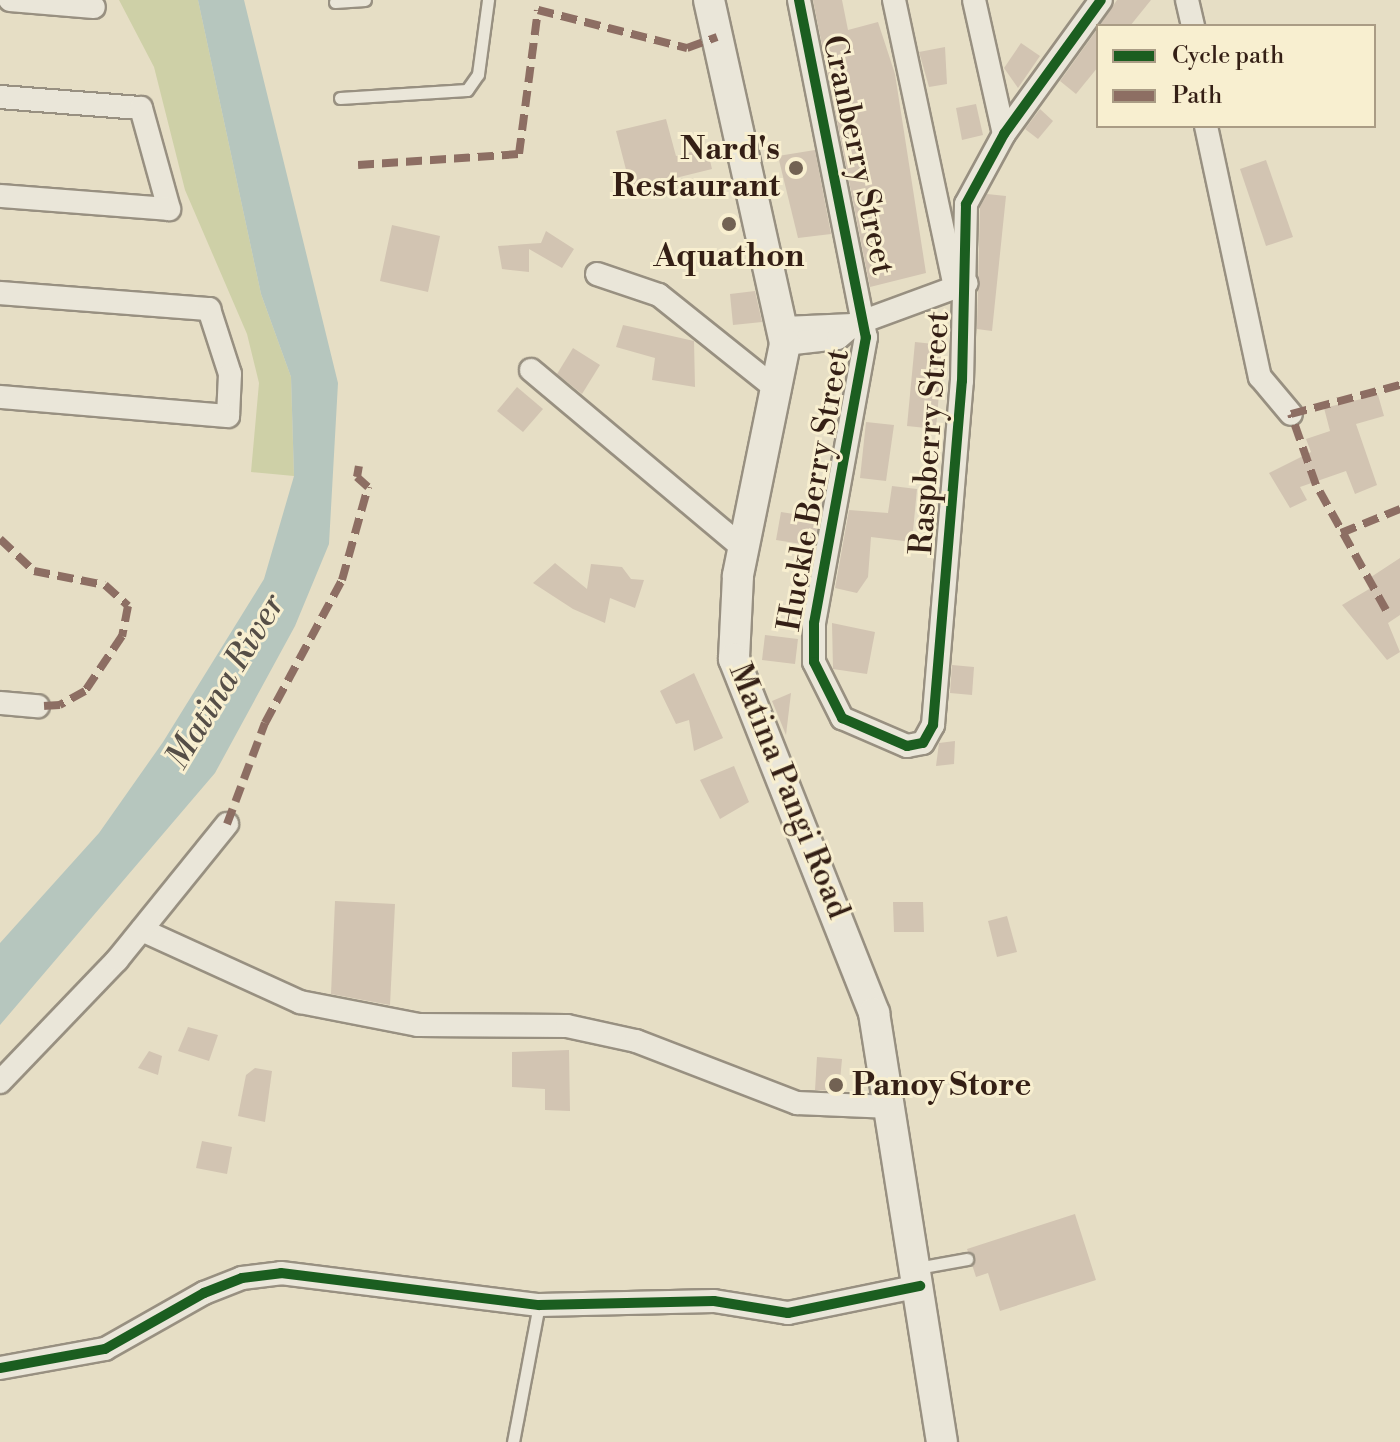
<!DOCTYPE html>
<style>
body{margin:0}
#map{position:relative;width:1400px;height:1442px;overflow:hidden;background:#e6dec5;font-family:"Libre Bodoni",serif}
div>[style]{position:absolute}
.green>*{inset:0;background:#ced0a7}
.water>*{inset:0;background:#b6c6be}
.building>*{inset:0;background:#d2c4b2}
.roads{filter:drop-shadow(2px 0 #989081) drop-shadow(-2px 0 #989081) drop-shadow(0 2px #989081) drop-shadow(0 -2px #989081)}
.lane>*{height:11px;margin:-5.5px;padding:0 5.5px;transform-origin:5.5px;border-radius:5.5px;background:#eae6d9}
.street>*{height:22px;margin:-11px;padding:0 11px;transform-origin:11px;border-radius:11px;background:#eae6d9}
.secondary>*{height:30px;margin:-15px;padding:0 15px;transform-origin:15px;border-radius:15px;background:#eae6d9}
.quiet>*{height:8px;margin-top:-4px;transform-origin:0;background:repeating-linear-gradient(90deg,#8d6e63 0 16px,transparent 0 24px)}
.cycleway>*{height:10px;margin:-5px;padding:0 5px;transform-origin:5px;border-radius:5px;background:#1b5e20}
.dots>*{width:22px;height:22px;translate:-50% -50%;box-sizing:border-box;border:4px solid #f8efd0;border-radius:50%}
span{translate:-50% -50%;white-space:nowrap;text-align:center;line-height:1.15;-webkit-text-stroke:6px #f8efd0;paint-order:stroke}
.poi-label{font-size:32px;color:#341f15;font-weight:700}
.right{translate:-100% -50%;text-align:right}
.left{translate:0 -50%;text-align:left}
.street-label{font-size:32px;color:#341f15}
.water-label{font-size:34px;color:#554e47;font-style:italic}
.legend{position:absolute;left:1096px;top:24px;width:280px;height:104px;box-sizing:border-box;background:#f8efd0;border:2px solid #aa9c85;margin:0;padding:10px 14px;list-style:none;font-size:24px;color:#341f15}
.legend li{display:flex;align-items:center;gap:16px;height:40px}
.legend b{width:40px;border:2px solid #aa9c85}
</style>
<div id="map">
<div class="green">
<i style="clip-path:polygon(119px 0,198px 0,261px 294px,291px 377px,294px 476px,251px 472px,259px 383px,247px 334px,185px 190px,154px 67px)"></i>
</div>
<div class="water">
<i style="clip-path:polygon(198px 0,244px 0,338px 383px,329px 544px,295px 626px,215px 773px,0 1025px,0 943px,99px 833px,163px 742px,264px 579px,294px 476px,291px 377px,261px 294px)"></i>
</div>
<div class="building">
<i style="clip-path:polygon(813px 0,842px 0,848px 30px,878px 22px,895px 74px,926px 273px,870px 287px)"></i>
<i style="clip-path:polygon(1117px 0,1151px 0,1130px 26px,1099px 26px)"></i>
<i style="clip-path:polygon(1098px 28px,1098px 67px,1076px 94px,1060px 81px)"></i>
<i style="clip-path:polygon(1021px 43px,1040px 56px,1018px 88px,1004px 68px)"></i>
<i style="clip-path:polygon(945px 47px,947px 84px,929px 87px,919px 52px)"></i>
<i style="clip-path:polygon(976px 104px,983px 135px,962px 140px,956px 108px)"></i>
<i style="clip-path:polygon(1040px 109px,1053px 121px,1038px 139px,1025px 129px)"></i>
<i style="clip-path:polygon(666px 119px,676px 156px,707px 148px,712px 169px,631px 189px,616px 131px)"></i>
<i style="clip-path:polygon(815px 150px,831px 234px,798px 238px,778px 156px)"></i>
<i style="clip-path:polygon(1266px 160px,1293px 237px,1266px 246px,1240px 169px)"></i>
<i style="clip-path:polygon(987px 194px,1006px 196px,992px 331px,977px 329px,980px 207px)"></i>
<i style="clip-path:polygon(392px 225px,440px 236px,428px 292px,380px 281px)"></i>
<i style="clip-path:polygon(546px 231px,574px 249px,562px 268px,529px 249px,529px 272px,502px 269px,498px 246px,541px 243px)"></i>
<i style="clip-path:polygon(755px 291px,762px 322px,733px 325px,730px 294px)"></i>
<i style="clip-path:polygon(623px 325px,694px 341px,695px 387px,652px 380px,655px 358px,616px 347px)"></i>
<i style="clip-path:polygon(915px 342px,943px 345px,936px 429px,907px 426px)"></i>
<i style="clip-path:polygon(573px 348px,600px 365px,582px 394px,557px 374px)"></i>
<i style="clip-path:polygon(517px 387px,543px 409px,523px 432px,497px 411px)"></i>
<i style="clip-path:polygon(1378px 395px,1384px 416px,1356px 424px,1377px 485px,1355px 494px,1346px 471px,1300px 487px,1307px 500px,1290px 508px,1269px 473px,1311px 452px,1306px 439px,1330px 431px,1324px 408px)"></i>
<i style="clip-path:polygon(866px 422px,894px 425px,886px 481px,860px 478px)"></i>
<i style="clip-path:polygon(892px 486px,917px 489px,912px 542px,871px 537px,868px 577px,857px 593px,835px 588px,849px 510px,888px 513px)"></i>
<i style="clip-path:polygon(781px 512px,819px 518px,814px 546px,776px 540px)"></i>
<i style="clip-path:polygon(1400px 558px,1400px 615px,1388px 623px,1400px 652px,1387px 660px,1342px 605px,1376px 585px,1371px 577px)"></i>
<i style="clip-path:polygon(555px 563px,587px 589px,591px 564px,622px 567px,631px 579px,644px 580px,635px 608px,610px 598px,605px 623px,573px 609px,533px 583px)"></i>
<i style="clip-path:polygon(832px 623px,875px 632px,867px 674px,833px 669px)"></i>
<i style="clip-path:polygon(765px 635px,798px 639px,795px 664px,762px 660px)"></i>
<i style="clip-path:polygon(952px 665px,974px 667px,972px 695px,950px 693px)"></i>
<i style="clip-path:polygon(694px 673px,723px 738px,694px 751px,689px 720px,676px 724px,660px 691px)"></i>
<i style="clip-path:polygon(791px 693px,786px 735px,772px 701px)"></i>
<i style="clip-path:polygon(955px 741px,954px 764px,936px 766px,939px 743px)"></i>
<i style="clip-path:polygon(734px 766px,749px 802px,720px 819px,700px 780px)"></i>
<i style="clip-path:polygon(335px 901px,395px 904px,390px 1005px,331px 994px)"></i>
<i style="clip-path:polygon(893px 902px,923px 902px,924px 932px,894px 932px)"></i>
<i style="clip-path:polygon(1007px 916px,1017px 952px,997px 957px,988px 921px)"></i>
<i style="clip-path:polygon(188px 1027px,218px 1035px,209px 1061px,178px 1051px)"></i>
<i style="clip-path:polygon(569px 1050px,570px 1111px,545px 1110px,545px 1089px,512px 1087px,512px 1052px)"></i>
<i style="clip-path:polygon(149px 1051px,162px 1056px,158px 1075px,138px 1068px)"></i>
<i style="clip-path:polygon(817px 1057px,842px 1059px,839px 1091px,815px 1090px)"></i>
<i style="clip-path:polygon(255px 1068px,272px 1071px,265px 1122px,238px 1116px,246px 1075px)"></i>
<i style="clip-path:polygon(202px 1141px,232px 1147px,227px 1174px,196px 1168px)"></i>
<i style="clip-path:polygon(1075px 1214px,1096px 1280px,1000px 1311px,988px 1273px,976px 1277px,967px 1249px)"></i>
</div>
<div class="roads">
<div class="lane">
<i style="left:335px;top:2px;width:30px;rotate:-4deg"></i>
<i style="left:340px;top:98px;width:127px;rotate:-3.6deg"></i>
<i style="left:467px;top:90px;width:19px;rotate:-55deg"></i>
<i style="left:478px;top:74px;width:75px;rotate:-82.3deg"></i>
<i style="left:917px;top:1268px;width:51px;rotate:-10.2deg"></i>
<i style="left:513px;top:1442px;width:139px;rotate:-79.3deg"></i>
</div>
<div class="street">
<i style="left:10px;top:0;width:84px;rotate:4.8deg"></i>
<i style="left:799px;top:0;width:344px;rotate:78.8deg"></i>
<i style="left:866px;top:337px;width:291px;rotate:100.3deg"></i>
<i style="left:814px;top:623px;width:39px;rotate:90deg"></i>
<i style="left:814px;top:662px;width:63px;rotate:63.4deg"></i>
<i style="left:842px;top:718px;width:71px;rotate:23.3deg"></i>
<i style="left:907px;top:746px;width:16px;rotate:-11deg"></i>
<i style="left:923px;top:743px;width:21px;rotate:-61deg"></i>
<i style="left:933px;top:725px;width:345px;rotate:-85.2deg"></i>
<i style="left:962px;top:381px;width:177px;rotate:-88.7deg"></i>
<i style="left:966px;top:204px;width:80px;rotate:-61.5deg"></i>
<i style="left:1004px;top:134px;width:165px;rotate:-54.1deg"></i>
<i style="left:894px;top:0;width:293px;rotate:78deg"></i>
<i style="left:974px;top:0;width:137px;rotate:77.4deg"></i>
<i style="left:1187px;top:0;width:27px;rotate:77deg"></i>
<i style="left:0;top:97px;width:141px;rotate:4.5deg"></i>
<i style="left:141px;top:108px;width:105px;rotate:74.5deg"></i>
<i style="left:169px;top:209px;width:169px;rotate:-175.6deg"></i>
<i style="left:1206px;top:126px;width:257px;rotate:77.9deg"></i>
<i style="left:1260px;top:377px;width:48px;rotate:50deg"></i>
<i style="left:597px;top:274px;width:65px;rotate:18.7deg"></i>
<i style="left:659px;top:295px;width:154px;rotate:38.7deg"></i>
<i style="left:0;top:293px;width:210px;rotate:4.4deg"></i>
<i style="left:209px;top:309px;width:68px;rotate:72.1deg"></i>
<i style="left:230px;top:374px;width:42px;rotate:92.7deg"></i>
<i style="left:228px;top:416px;width:229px;rotate:-175.2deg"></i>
<i style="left:784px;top:328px;width:69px;rotate:-2.5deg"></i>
<i style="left:785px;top:344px;width:53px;rotate:-6.5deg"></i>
<i style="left:838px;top:338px;width:20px;rotate:-41deg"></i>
<i style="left:853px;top:325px;width:121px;rotate:-20.2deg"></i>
<i style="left:531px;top:370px;width:278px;rotate:40deg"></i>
<i style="left:0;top:703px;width:38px;rotate:5deg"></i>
<i style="left:142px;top:930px;width:174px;rotate:24.5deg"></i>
<i style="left:300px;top:1002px;width:120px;rotate:11deg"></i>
<i style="left:418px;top:1025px;width:149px;rotate:0.4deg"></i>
<i style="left:567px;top:1026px;width:71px;rotate:12.3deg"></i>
<i style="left:636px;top:1041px;width:173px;rotate:21.1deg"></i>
<i style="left:797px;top:1103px;width:94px;rotate:2.4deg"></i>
<i style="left:0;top:1082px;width:169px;rotate:-46.2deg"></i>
<i style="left:117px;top:960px;width:175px;rotate:-51deg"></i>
<i style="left:0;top:1368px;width:107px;rotate:-10.3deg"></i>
<i style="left:105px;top:1349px;width:114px;rotate:-29.5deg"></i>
<i style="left:204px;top:1293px;width:41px;rotate:-21.5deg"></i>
<i style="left:242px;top:1278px;width:39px;rotate:-7deg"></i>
<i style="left:281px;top:1273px;width:260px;rotate:7.1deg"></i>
<i style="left:539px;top:1305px;width:175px;rotate:-1.3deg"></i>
<i style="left:714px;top:1301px;width:75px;rotate:9.2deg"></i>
<i style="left:788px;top:1313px;width:135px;rotate:-11.6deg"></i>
</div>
<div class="secondary">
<i style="left:709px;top:0;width:352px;rotate:77.5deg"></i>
<i style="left:785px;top:344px;width:237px;rotate:101.5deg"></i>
<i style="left:738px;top:576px;width:83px;rotate:92.8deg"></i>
<i style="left:734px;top:659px;width:381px;rotate:68.4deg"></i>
<i style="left:874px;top:1013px;width:434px;rotate:81deg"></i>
</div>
</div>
<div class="quiet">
<i style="left:358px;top:165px;width:161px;rotate:-3.9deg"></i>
<i style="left:519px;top:154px;width:145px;rotate:-82.5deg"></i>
<i style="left:538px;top:10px;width:154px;rotate:14.3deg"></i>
<i style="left:687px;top:48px;width:32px;rotate:-20deg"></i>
<i style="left:1341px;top:533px;width:64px;rotate:-22.1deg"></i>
<i style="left:0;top:539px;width:47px;rotate:43.3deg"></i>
<i style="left:34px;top:571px;width:72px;rotate:11.2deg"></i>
<i style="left:105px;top:585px;width:31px;rotate:42deg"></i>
<i style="left:128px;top:606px;width:31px;rotate:101deg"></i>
<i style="left:122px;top:636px;width:66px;rotate:123.9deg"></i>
<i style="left:85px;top:691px;width:29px;rotate:151deg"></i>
<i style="left:60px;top:705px;width:22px;rotate:177deg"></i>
<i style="left:1386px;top:610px;width:143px;rotate:-119.2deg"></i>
<i style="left:1316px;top:485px;width:75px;rotate:-109.4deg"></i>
<i style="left:1291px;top:414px;width:113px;rotate:-14.9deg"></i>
<i style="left:227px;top:824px;width:108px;rotate:-69.4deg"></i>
<i style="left:265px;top:723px;width:162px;rotate:-61.7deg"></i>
<i style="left:342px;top:580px;width:97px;rotate:-74.4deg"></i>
<i style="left:368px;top:487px;width:15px;rotate:-138deg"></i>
<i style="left:357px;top:477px;width:11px;rotate:-80deg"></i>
</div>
<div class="cycleway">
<i style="left:799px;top:0;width:344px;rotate:78.8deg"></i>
<i style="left:866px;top:337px;width:291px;rotate:100.3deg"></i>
<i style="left:814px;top:623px;width:39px;rotate:90deg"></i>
<i style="left:814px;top:662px;width:63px;rotate:63.4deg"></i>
<i style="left:842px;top:718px;width:71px;rotate:23.3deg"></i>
<i style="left:907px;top:746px;width:16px;rotate:-11deg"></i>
<i style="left:923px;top:743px;width:21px;rotate:-61deg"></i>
<i style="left:933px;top:725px;width:345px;rotate:-85.2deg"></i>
<i style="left:962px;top:381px;width:177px;rotate:-88.7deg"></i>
<i style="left:966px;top:204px;width:80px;rotate:-61.5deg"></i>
<i style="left:1004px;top:134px;width:165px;rotate:-54.1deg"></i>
<i style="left:0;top:1368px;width:107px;rotate:-10.3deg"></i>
<i style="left:105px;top:1349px;width:114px;rotate:-29.5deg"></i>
<i style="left:204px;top:1293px;width:41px;rotate:-21.5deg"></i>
<i style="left:242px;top:1278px;width:39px;rotate:-7deg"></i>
<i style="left:281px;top:1273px;width:260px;rotate:7.1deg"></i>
<i style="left:539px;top:1305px;width:175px;rotate:-1.3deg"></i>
<i style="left:714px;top:1301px;width:75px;rotate:9.2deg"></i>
<i style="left:788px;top:1313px;width:135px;rotate:-11.6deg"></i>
</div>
<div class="dots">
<i style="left:796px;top:168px;background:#726253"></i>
<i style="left:729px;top:224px;background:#726253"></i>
<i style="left:836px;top:1085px;background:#726253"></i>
</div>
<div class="poi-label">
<span class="right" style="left:780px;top:168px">Nard's<br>Restaurant</span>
<span style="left:729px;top:256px">Aquathon</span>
<span class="left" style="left:852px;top:1085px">Panoy Store</span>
</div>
<div class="street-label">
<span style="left:858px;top:155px;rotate:78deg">Cranberry Street</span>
<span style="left:930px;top:433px;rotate:-86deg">Raspberry Street</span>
<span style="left:814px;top:490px;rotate:-80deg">Huckle Berry Street</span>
<span style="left:789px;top:791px;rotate:68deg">Matina Pangi Road</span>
</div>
<div class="water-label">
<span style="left:226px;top:682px;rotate:-59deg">Matina River</span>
</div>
<ul class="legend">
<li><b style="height:10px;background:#1b5e20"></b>Cycle path</li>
<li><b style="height:10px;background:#8d6e63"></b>Path</li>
</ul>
</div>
